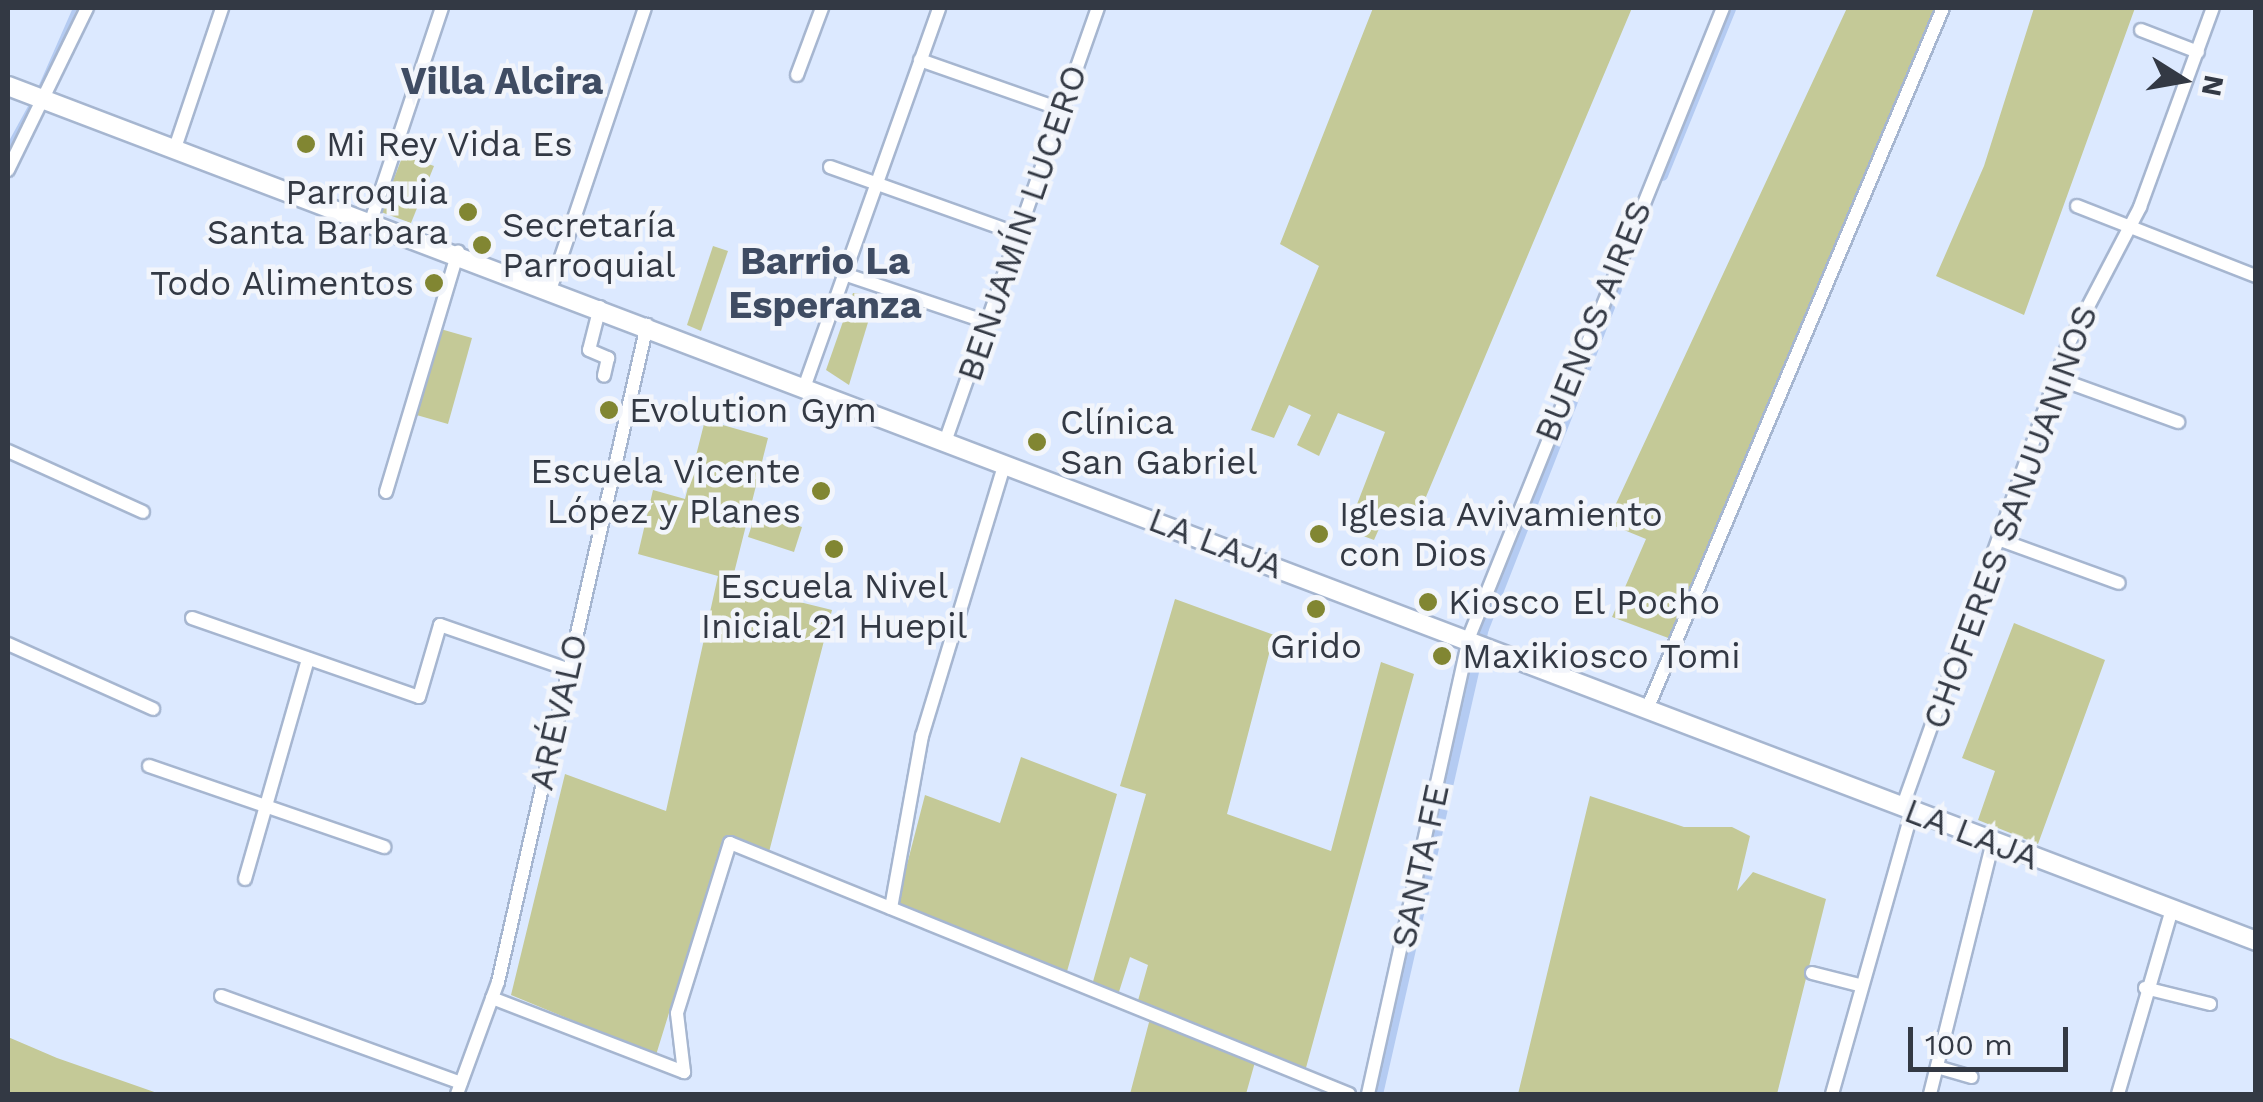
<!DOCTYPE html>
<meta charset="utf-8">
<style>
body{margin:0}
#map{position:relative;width:2263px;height:1102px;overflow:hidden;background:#dce9ff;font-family:"Work Sans",sans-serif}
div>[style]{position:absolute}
.green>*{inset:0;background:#c4c997}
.stream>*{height:4px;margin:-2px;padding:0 2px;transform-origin:2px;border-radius:2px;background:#b4cbf2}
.canal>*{height:11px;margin:-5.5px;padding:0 5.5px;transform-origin:5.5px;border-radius:5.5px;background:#b4cbf2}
.roads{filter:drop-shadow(2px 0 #a6b6d0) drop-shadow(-2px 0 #a6b6d0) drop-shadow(0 2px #a6b6d0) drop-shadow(0 -2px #a6b6d0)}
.street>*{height:12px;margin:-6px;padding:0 6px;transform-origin:6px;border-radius:6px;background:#fff}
.secondary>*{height:18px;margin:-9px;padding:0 9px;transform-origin:9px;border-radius:9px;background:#fff}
.dots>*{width:28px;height:28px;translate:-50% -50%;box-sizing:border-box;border:5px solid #f2f5fb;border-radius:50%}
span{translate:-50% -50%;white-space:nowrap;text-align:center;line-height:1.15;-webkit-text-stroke:9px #f2f5fb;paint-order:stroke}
.poi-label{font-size:35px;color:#333944}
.left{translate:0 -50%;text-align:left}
.right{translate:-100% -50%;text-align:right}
.street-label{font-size:35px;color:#333944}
.neighbourhood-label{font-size:38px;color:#3f4c63;font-weight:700}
.frame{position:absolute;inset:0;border:10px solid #333944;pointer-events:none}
.north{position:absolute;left:2133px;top:30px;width:100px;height:100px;-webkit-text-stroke:8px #f2f5fb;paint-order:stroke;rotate:101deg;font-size:28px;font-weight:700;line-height:40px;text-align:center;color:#333944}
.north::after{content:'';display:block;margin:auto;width:35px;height:45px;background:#333944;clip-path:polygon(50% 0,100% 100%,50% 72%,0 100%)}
.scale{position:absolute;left:1908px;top:1027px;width:160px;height:45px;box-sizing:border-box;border:5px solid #333944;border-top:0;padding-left:12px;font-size:30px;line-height:35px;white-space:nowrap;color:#333944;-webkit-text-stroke:8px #f2f5fb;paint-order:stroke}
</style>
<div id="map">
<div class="green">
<i style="clip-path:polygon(1373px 8px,1632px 8px,1412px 530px,1382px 522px,1374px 540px,1347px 530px,1385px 432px,1338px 413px,1319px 456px,1297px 445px,1311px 415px,1289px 405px,1274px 438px,1251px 430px,1319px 266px,1280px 244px)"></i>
<i style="clip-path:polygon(1847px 8px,1937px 8px,1671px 639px,1612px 617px,1646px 539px,1607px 523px)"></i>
<i style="clip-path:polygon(2034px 8px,2135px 8px,2024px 315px,1936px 276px,1984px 166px)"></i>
<i style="clip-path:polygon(403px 155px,434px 166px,411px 223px,381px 212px)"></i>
<i style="clip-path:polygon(713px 246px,728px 251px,701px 331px,687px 325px)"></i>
<i style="clip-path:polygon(853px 293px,876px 296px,849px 385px,826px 370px)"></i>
<i style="clip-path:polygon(437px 328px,472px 338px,448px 424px,413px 414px)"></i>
<i style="clip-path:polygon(705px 420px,768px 438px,731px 585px,832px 610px,769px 852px,723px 838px,656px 1055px,511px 995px,565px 774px,666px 811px,718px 576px,638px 554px,653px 490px,685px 499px)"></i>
<i style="clip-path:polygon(756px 512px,802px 527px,794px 552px,748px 537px)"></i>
<i style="clip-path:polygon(1175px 599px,1274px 635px,1227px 814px,1331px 851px,1381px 662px,1414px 674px,1304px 1075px,1257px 1055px,1246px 1094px,1130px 1094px,1152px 1011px,1137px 1004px,1148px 965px,1130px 957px,1118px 995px,1092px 985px,1146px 794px,1120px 786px)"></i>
<i style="clip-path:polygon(2014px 623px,2105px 660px,2038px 844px,1978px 820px,1995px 771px,1962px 758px)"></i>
<i style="clip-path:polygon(1021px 757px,1117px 794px,1066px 975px,896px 907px,925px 795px,1000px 823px)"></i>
<i style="clip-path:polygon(1590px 796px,1684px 827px,1732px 827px,1750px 836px,1737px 891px,1753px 872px,1826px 899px,1777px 1094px,1518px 1094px)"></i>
<i style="clip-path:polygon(8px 1037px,57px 1058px,160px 1094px,8px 1094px)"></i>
</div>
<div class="stream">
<i style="left:39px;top:90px;width:90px;rotate:-66.3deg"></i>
<i style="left:8px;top:147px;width:50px;rotate:-61.4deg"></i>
</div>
<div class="canal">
<i style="left:1662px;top:175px;width:180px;rotate:-67.8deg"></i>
<i style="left:1377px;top:1094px;width:478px;rotate:-77.2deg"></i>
<i style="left:1483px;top:628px;width:364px;rotate:-68.6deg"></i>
</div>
<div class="roads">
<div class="street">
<i style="left:2141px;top:30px;width:61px;rotate:21.1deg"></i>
<i style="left:920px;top:60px;width:148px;rotate:19.3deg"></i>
<i style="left:797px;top:75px;width:72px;rotate:-69.5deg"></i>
<i style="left:175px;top:148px;width:148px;rotate:-71.4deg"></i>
<i style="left:830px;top:167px;width:200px;rotate:19.6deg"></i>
<i style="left:8px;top:170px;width:180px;rotate:-64deg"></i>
<i style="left:2077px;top:206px;width:192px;rotate:21.4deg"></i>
<i style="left:371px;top:221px;width:225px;rotate:-71.6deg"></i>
<i style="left:847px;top:275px;width:148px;rotate:18.6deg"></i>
<i style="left:551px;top:287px;width:294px;rotate:-71.4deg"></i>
<i style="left:600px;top:307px;width:44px;rotate:104.3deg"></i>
<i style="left:589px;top:350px;width:21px;rotate:23deg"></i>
<i style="left:608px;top:358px;width:18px;rotate:103deg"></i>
<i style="left:2056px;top:378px;width:130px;rotate:19.8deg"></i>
<i style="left:805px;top:385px;width:400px;rotate:-70.4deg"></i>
<i style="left:946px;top:439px;width:457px;rotate:-70.6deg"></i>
<i style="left:8px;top:451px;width:148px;rotate:24.3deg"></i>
<i style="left:386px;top:492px;width:251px;rotate:-73.3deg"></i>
<i style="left:2003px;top:541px;width:123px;rotate:19.9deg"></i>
<i style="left:192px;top:618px;width:240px;rotate:19.2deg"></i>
<i style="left:419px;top:697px;width:75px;rotate:-73.7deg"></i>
<i style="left:440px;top:625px;width:134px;rotate:19.1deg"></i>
<i style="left:8px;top:644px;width:159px;rotate:24.1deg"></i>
<i style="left:1648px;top:707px;width:759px;rotate:-67.12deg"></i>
<i style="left:149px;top:766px;width:249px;rotate:19deg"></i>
<i style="left:1902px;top:808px;width:492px;rotate:-70.3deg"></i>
<i style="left:2068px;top:345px;width:156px;rotate:-62.4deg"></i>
<i style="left:2140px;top:207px;width:212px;rotate:-69.9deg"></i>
<i style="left:245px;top:879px;width:229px;rotate:-74deg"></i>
<i style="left:891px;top:908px;width:175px;rotate:-79.8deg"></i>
<i style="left:922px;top:736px;width:285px;rotate:-73.1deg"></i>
<i style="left:1812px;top:973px;width:49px;rotate:14.3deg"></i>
<i style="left:2145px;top:988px;width:67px;rotate:13.8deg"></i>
<i style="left:221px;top:996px;width:255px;rotate:19.9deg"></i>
<i style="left:492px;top:998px;width:206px;rotate:21.1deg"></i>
<i style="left:684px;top:1072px;width:59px;rotate:-96.8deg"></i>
<i style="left:677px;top:1013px;width:178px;rotate:-72.7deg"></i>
<i style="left:730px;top:843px;width:668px;rotate:22.07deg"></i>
<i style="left:1937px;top:1067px;width:36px;rotate:16deg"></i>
<i style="left:457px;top:1094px;width:119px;rotate:-69.9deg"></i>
<i style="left:498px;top:982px;width:674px;rotate:-77.22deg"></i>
<i style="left:1368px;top:1094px;width:468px;rotate:-77.5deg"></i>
<i style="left:1469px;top:637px;width:678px;rotate:-68.01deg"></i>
<i style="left:1832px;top:1094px;width:294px;rotate:-74.2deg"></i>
<i style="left:1930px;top:1094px;width:260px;rotate:-76deg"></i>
<i style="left:2118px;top:1094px;width:193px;rotate:-73.7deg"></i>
</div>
<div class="secondary">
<i style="left:8px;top:86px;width:2405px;rotate:20.82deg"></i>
</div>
</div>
<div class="dots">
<i style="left:306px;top:144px;background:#818632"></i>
<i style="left:468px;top:212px;background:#818632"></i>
<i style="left:482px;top:245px;background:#818632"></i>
<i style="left:434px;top:283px;background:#818632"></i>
<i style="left:609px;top:410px;background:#818632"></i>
<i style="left:1037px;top:442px;background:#818632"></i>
<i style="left:821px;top:491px;background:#818632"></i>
<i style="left:1319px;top:534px;background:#818632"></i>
<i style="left:834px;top:549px;background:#818632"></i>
<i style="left:1428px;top:602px;background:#818632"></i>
<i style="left:1316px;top:609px;background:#818632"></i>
<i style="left:1442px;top:656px;background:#818632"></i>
</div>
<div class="poi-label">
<span class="left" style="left:326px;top:144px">Mi Rey Vida Es</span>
<span class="right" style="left:448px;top:212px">Parroquia<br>Santa Barbara</span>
<span class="left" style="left:502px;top:245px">Secretaría<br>Parroquial</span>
<span class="right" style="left:414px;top:283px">Todo Alimentos</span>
<span class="left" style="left:629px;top:410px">Evolution Gym</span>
<span class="left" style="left:1060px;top:442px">Clínica<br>San Gabriel</span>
<span class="right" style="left:801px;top:491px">Escuela Vicente<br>López y Planes</span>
<span class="left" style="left:1339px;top:534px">Iglesia Avivamiento<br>con Dios</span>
<span style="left:834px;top:606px">Escuela Nivel<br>Inicial 21 Huepil</span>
<span class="left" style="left:1448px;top:602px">Kiosco El Pocho</span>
<span style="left:1316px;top:646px">Grido</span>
<span class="left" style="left:1462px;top:656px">Maxikiosco Tomi</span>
</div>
<div class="street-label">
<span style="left:1022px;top:223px;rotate:-71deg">BENJAMÍN LUCERO</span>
<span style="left:1593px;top:321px;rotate:-68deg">BUENOS AIRES</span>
<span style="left:2010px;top:517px;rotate:-70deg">CHOFERES SANJUANINOS</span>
<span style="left:1216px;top:543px;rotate:21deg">LA LAJA</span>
<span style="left:558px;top:712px;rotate:-77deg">ARÉVALO</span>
<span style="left:1972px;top:834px;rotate:21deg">LA LAJA</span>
<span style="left:1420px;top:866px;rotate:-78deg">SANTA FE</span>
</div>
<div class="neighbourhood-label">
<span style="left:502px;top:82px">Villa Alcira</span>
<span style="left:825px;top:284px">Barrio La<br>Esperanza</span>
</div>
<div class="frame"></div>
<div class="north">N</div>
<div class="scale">100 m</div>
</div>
